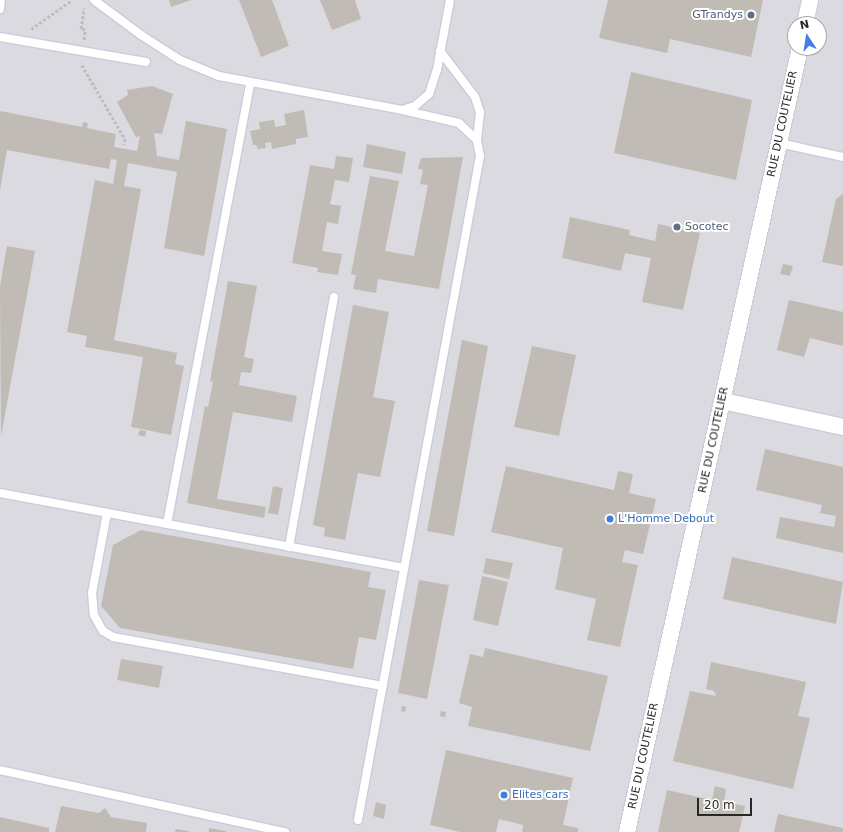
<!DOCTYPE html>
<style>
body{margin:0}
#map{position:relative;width:843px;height:832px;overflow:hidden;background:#e8dfd9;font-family:"DejaVu Sans",sans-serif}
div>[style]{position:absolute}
.industrial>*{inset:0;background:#dbdae1}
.building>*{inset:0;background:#c1bbb5}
.path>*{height:2.5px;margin-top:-1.25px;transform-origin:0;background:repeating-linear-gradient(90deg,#bebebe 0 3px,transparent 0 5px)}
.roads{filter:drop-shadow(1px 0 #c8cdd8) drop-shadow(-1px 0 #c8cdd8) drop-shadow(0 1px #c8cdd8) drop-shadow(0 -1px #c8cdd8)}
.service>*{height:8px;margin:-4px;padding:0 4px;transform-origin:4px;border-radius:4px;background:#fff}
.minor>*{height:16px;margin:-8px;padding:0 8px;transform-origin:8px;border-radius:8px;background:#fff}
.dots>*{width:11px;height:11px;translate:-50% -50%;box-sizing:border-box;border:2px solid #fff;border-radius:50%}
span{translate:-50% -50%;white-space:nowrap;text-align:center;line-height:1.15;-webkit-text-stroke:4px #fff;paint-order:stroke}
.service-label{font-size:11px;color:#4e5e75}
.right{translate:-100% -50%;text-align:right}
.left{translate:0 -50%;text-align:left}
.street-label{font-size:11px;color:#272727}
.shop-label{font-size:11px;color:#366cbe}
.north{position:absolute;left:787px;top:16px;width:40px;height:40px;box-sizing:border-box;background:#fff;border:1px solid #a9a9a9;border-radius:50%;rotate:348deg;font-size:11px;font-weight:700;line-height:16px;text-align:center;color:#272727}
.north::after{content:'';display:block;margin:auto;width:14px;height:18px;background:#447ceb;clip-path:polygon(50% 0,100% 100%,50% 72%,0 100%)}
.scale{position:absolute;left:697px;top:798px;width:55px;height:18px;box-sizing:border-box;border:2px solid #272727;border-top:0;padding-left:5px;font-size:12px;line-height:14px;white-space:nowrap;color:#272727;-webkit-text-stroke:3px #fff;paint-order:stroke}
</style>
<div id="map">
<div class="industrial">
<i style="clip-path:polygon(evenodd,0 0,843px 0,843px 832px,0 832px,0 0,795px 24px,819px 24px,819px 48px,795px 48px,795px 24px)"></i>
</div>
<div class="building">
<i style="clip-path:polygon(169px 0,191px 0,171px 7px)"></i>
<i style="clip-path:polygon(239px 0,272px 0,289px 46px,261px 57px)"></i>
<i style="clip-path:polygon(320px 0,355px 0,361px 19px,332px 30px)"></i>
<i style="clip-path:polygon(608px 0,763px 0,751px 57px,670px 39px,667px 53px,599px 38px)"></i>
<i style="clip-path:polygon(631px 72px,752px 100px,736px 180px,614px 153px)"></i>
<i style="clip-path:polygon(152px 86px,173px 94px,162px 134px,154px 133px,157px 156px,179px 160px,186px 121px,227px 129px,204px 256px,164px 248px,177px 172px,128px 163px,124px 186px,141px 189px,114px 340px,177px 353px,175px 364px,184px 366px,171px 435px,131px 427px,143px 357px,85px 347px,87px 336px,67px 332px,95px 180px,113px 184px,117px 160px,111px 159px,109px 169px,7px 150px,0 190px,0 111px,82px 127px,83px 122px,88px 123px,87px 128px,116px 134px,114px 147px,137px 151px,140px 136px,136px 137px,117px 102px,128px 95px,127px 90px)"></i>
<i style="clip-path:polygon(304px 110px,308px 137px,296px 139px,296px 144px,272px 149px,271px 142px,265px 143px,266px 148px,258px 149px,256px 145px,253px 145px,250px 131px,260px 129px,259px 122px,274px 120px,275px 127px,286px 125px,284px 114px)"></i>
<i style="clip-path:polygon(367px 144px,406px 152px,402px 174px,363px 167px)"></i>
<i style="clip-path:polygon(336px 156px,353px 158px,349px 182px,335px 180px,330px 204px,341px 206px,338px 224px,327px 222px,322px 251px,342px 254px,338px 275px,317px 272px,318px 268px,292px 263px,310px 165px,334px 169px)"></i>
<i style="clip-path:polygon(463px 157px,439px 289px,378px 279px,376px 293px,353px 289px,356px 275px,351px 274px,370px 176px,399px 181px,385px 251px,414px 256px,428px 185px,420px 184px,423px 170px,418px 169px,421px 158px)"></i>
<i style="clip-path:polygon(843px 194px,843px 266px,822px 262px,836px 199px)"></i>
<i style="clip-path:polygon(570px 217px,630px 230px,629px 235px,655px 241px,658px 224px,700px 233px,683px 310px,642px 302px,651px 258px,625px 253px,621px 271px,562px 258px)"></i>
<i style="clip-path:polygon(7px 246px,35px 251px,1px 436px,0 286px)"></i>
<i style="clip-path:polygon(783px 264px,793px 266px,790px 276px,780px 274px)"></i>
<i style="clip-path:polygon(228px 281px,257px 286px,244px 357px,254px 359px,251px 373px,241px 372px,239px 385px,297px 396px,292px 422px,233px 412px,217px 499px,266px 507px,264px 518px,187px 503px,205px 406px,208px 407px,213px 382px,210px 381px)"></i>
<i style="clip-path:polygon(789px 300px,843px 312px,843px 346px,810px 338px,804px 357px,777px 350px)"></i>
<i style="clip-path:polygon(353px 305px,389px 312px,373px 397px,395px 401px,380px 477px,358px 473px,345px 540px,324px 536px,325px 528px,313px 525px)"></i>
<i style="clip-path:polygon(462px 340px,488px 346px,454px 536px,427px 531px)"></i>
<i style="clip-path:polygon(532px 346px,576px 355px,559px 436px,514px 427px)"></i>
<i style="clip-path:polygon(140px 430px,146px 431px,145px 437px,138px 435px)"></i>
<i style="clip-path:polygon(765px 449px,843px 467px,843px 553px,776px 538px,780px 517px,834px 527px,836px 516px,820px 513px,822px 505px,756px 490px)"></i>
<i style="clip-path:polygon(506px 466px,614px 490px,618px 471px,633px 474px,629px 493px,656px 499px,643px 554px,625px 550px,622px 562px,638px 565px,620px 647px,587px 640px,596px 599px,555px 589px,563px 548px,491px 532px)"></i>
<i style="clip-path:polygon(273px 486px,283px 488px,278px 515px,268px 513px)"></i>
<i style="clip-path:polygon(141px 530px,371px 572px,368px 587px,386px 590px,376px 640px,359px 637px,353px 669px,120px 628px,101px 606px,113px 545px)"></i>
<i style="clip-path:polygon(732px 557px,843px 582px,836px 624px,723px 599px)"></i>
<i style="clip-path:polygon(486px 558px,513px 563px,509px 579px,483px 573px)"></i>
<i style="clip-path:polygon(482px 576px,508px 582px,498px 626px,473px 620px)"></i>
<i style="clip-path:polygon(419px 580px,449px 585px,427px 699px,398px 693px)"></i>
<i style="clip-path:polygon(485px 648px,608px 676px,590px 751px,468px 726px,472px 707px,459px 703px,470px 654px,483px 657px)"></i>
<i style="clip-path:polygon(121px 659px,163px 666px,159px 688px,117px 680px)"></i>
<i style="clip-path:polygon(711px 662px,806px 682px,798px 716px,810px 718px,793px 789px,673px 761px,690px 691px,716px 696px,714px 691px,706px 689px)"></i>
<i style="clip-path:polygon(402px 706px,406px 707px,405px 712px,401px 711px)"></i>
<i style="clip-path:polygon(441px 711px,446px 712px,445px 717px,440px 716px)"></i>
<i style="clip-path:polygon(446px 750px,573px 778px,563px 825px,578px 828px,578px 832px,522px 832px,523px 825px,499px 819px,496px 832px,460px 832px,430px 825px)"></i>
<i style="clip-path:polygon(715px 786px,726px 789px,724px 802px,745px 806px,739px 832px,658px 832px,667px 790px,712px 800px)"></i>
<i style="clip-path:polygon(376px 802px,386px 805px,384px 819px,373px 816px)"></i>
<i style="clip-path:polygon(61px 806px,99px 813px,105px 808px,111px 817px,147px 823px,146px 832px,55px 832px)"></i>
<i style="clip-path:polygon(778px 814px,843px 828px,843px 832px,774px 832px)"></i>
<i style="clip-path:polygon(0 817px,49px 828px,49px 832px,0 832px)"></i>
<i style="clip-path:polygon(209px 828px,226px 831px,226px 832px,209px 832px)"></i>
<i style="clip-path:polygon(176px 829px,189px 831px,189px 832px,175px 832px)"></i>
</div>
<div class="path">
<i style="left:31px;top:29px;width:50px;rotate:-35.3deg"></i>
<i style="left:84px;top:40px;width:10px;rotate:-84deg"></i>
<i style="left:85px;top:30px;width:4px;rotate:-166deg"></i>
<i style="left:81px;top:29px;width:21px;rotate:-82deg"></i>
<i style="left:82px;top:65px;width:86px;rotate:59.8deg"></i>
<i style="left:125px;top:139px;width:6px;rotate:99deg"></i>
</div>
<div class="roads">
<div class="service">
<i style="left:94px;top:0;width:59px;rotate:36.7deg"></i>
<i style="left:141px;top:35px;width:46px;rotate:32.7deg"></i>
<i style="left:180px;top:60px;width:42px;rotate:22.3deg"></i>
<i style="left:219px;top:76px;width:186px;rotate:10.5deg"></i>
<i style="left:402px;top:110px;width:14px;rotate:-17deg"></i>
<i style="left:415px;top:106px;width:18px;rotate:-41deg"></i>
<i style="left:429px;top:94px;width:25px;rotate:-72deg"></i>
<i style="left:437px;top:70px;width:71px;rotate:-79.5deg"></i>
<i style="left:0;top:9px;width:9px;rotate:-84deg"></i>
<i style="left:0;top:37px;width:148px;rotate:9.7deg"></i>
<i style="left:440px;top:51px;width:58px;rotate:52.7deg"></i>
<i style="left:475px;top:97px;width:16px;rotate:72deg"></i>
<i style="left:480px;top:112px;width:28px;rotate:96deg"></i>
<i style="left:779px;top:143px;width:66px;rotate:12.3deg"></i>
<i style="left:0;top:493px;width:411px;rotate:10.5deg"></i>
<i style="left:107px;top:513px;width:81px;rotate:100.6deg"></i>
<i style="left:92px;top:593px;width:22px;rotate:85deg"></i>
<i style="left:94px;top:615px;width:18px;rotate:61deg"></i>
<i style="left:103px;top:631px;width:12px;rotate:31deg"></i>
<i style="left:113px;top:637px;width:274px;rotate:10.3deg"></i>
<i style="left:167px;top:524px;width:449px;rotate:-79.3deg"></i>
<i style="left:289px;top:547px;width:254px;rotate:-79.8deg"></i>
<i style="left:0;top:770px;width:292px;rotate:12.3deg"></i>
<i style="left:358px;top:820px;width:675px;rotate:-79.59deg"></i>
<i style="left:480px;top:156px;width:16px;rotate:-101deg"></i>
<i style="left:477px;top:140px;width:25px;rotate:-137deg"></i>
<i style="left:459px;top:123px;width:58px;rotate:-167.2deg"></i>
</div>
<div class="minor">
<i style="left:805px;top:24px;width:25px;rotate:-78deg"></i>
<i style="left:723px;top:401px;width:123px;rotate:12.2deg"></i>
<i style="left:627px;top:832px;width:803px;rotate:-77.56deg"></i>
</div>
</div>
<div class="dots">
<i style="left:751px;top:15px;background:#5c6f8a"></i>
<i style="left:677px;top:227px;background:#5c6f8a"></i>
<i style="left:610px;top:519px;background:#3f7fe0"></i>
<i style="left:504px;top:795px;background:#3f7fe0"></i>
</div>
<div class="service-label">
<span class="right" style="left:743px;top:15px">GTrandys</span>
<span class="left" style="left:685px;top:227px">Socotec</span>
</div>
<div class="street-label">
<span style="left:783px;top:124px;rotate:-78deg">RUE DU COUTELIER</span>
<span style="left:714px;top:440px;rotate:-78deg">RUE DU COUTELIER</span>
<span style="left:644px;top:756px;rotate:-78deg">RUE DU COUTELIER</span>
</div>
<div class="shop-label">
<span class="left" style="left:618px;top:519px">L'Homme Debout</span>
<span class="left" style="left:512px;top:795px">Elites cars</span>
</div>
<div class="north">N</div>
<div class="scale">20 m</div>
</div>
